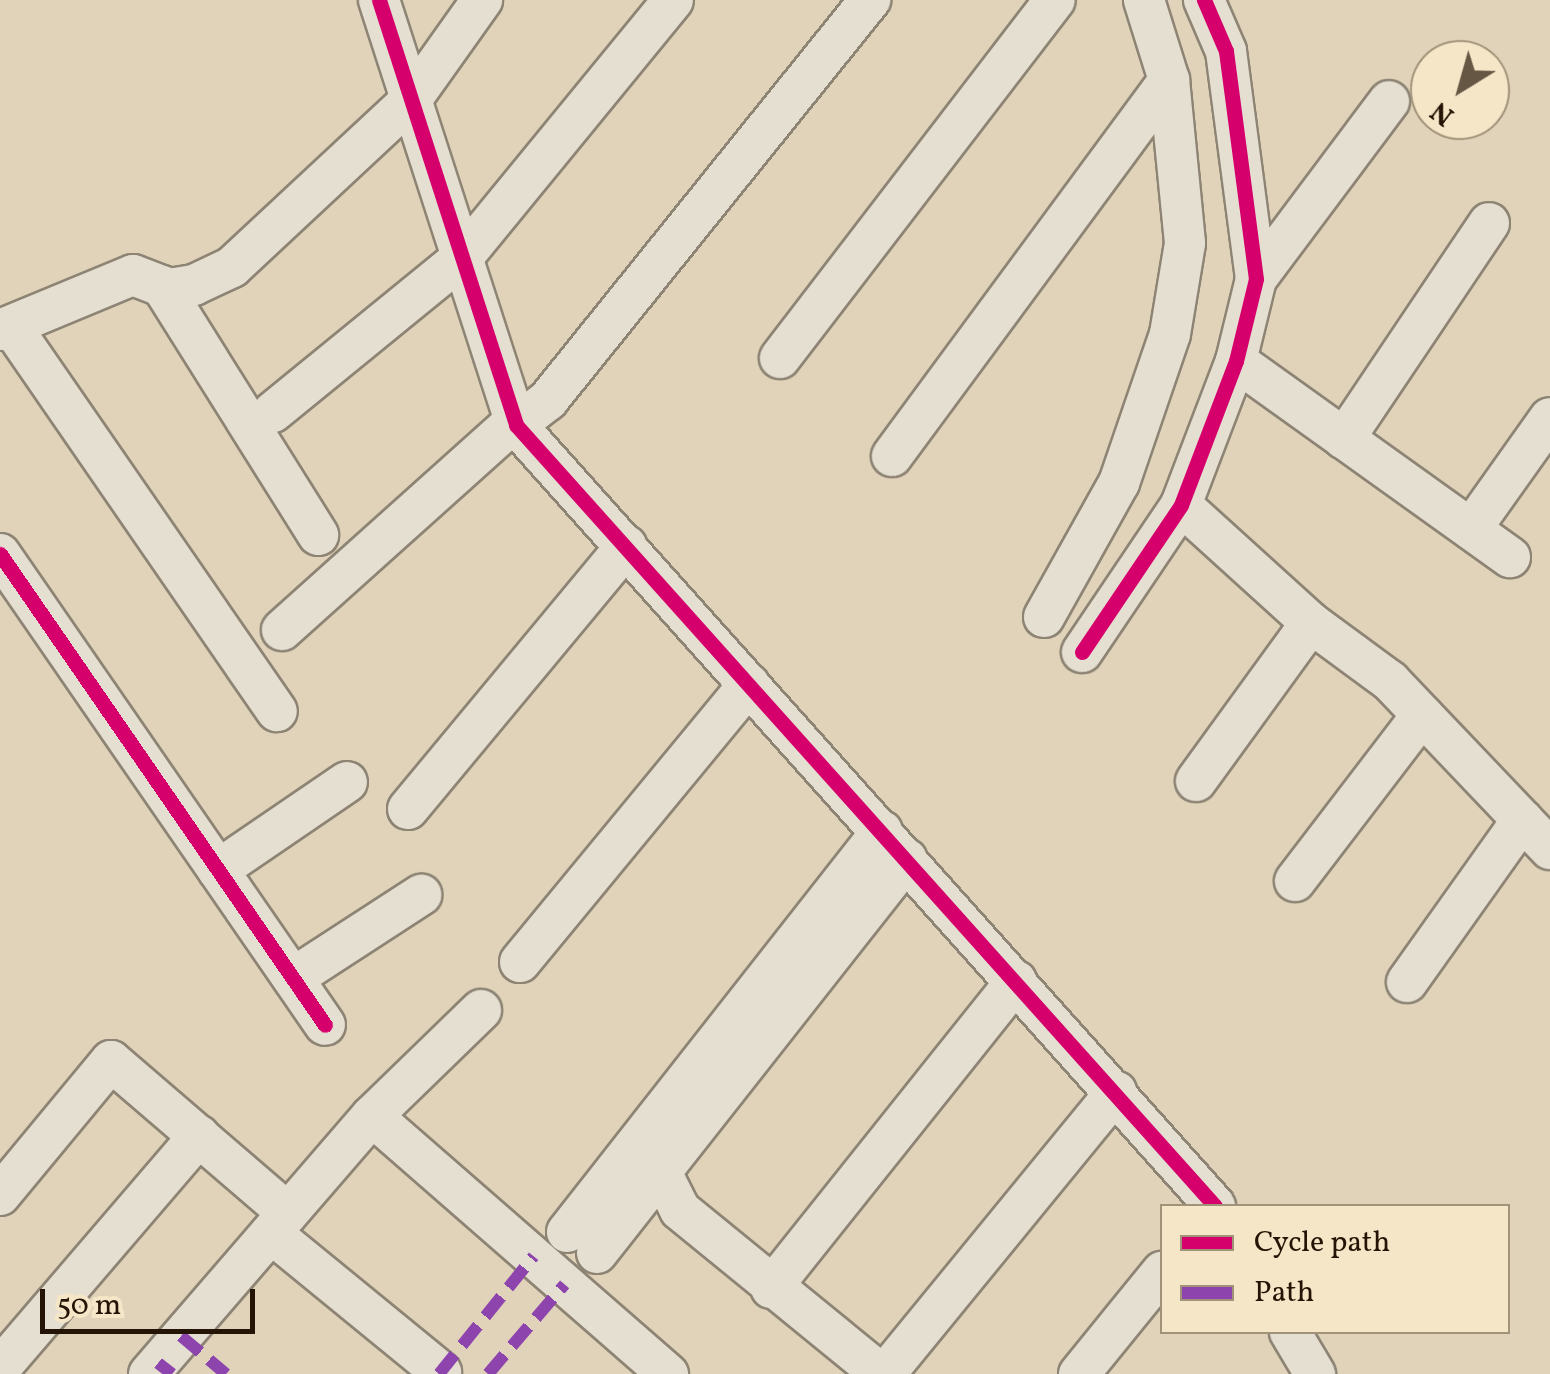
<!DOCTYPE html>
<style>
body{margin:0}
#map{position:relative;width:1550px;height:1374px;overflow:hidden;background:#e0d3b9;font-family:Vollkorn,serif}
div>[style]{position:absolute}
.roads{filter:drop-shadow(2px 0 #8d8474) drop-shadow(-2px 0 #8d8474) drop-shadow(0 2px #8d8474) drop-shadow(0 -2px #8d8474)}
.minor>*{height:40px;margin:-20px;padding:0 20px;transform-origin:20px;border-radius:20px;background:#e5dfd2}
.quiet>*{height:12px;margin-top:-6px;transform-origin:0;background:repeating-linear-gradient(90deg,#8e44ad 0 25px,transparent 0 37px)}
.cycleway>*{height:15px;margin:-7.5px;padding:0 7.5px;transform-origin:7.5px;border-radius:7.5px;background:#d6006c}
span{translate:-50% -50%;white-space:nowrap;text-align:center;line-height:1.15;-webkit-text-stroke:8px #f5e6c8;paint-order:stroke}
.legend{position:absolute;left:1160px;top:1204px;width:350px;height:130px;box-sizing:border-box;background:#f5e6c8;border:2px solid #a1927a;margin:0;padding:12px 18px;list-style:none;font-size:30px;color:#231405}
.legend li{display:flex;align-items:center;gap:20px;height:50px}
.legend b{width:50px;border:2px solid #a1927a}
.north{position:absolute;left:1410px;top:40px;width:100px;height:100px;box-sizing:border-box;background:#f5e6c8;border:2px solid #a1927a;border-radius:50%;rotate:217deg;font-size:28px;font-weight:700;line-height:40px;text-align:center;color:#231405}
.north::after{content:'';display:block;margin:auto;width:35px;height:45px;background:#655744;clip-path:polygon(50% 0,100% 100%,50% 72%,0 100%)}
.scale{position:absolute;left:40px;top:1289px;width:215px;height:45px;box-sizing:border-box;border:5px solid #231405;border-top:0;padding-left:12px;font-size:30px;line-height:35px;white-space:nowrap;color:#231405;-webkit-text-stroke:8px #f5e6c8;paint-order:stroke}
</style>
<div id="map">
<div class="roads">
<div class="minor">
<i style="left:379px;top:0;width:447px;rotate:72.1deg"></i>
<i style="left:516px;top:425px;width:1048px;rotate:48.17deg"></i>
<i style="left:1256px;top:279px;width:222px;rotate:-53.2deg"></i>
<i style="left:162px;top:286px;width:294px;rotate:57.9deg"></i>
<i style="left:11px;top:326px;width:468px;rotate:55.4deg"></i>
<i style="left:0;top:330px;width:144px;rotate:-22.5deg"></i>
<i style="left:133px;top:275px;width:39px;rotate:21deg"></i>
<i style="left:169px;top:289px;width:25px;rotate:-9deg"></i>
<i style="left:194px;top:285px;width:42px;rotate:-25.3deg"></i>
<i style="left:232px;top:267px;width:245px;rotate:-43deg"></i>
<i style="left:411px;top:100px;width:123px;rotate:-54.6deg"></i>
<i style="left:780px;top:358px;width:451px;rotate:-52.5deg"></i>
<i style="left:1236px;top:361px;width:337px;rotate:35.6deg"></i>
<i style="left:273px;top:412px;width:244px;rotate:-39.2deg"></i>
<i style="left:462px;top:258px;width:333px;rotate:-50.7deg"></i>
<i style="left:516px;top:425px;width:41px;rotate:-38deg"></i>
<i style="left:548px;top:400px;width:514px;rotate:-51.17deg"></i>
<i style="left:1344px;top:439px;width:260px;rotate:-56.1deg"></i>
<i style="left:892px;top:456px;width:467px;rotate:-53.6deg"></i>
<i style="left:1181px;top:505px;width:176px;rotate:42.2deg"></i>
<i style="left:1311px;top:623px;width:98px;rotate:36.3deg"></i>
<i style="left:1390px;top:681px;width:232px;rotate:46.4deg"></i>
<i style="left:1471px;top:529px;width:136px;rotate:-54.6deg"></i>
<i style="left:0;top:554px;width:572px;rotate:55.39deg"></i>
<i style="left:1044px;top:617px;width:154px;rotate:-60.8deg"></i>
<i style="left:1119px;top:483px;width:157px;rotate:-71.1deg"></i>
<i style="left:1170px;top:334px;width:92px;rotate:-80.6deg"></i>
<i style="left:1185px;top:243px;width:164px;rotate:-95.6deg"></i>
<i style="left:1169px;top:80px;width:84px;rotate:-107.4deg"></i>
<i style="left:282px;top:630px;width:313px;rotate:-41.9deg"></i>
<i style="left:1082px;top:652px;width:177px;rotate:-56deg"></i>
<i style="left:1181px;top:505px;width:154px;rotate:-69.1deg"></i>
<i style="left:1236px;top:361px;width:84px;rotate:-76.3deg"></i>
<i style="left:1256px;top:279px;width:230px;rotate:-97.5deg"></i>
<i style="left:1226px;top:51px;width:56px;rotate:-113.3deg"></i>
<i style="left:1196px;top:781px;width:195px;rotate:-54deg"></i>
<i style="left:408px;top:809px;width:342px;rotate:-50.3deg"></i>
<i style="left:218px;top:870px;width:156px;rotate:-34.3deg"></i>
<i style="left:1295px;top:881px;width:209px;rotate:-52.6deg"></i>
<i style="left:520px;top:962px;width:360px;rotate:-50.5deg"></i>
<i style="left:293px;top:978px;width:153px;rotate:-33deg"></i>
<i style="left:1407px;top:982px;width:199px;rotate:-54.6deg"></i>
<i style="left:372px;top:1116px;width:393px;rotate:41.1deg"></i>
<i style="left:661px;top:1172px;width:42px;rotate:63.4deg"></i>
<i style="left:680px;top:1210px;width:259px;rotate:39.2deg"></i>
<i style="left:0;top:1195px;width:174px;rotate:-50.4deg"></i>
<i style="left:111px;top:1061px;width:233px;rotate:40.7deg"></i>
<i style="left:567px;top:1232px;width:510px;rotate:-51.85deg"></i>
<i style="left:271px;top:1233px;width:220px;rotate:39.3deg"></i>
<i style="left:597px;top:1253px;width:501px;rotate:-51.8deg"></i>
<i style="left:771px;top:1288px;width:393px;rotate:-51.4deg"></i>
<i style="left:1290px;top:1332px;width:49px;rotate:59.2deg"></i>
<i style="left:0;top:1368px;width:306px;rotate:-49.4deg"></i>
<i style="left:149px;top:1374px;width:341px;rotate:-49.2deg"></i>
<i style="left:372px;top:1116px;width:152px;rotate:-44.2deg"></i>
<i style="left:885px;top:1374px;width:365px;rotate:-50.7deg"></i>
<i style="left:1079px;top:1374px;width:132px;rotate:-50.9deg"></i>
</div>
</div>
<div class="quiet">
<i style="left:181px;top:1336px;width:59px;rotate:40.2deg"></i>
<i style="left:158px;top:1363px;width:18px;rotate:38deg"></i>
<i style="left:439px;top:1374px;width:151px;rotate:-51.2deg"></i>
<i style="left:488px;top:1374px;width:118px;rotate:-49.5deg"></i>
</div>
<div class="cycleway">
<i style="left:379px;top:0;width:447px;rotate:72.1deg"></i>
<i style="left:516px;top:425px;width:1048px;rotate:48.17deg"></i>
<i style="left:0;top:554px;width:572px;rotate:55.39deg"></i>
<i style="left:1082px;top:652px;width:177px;rotate:-56deg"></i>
<i style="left:1181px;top:505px;width:154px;rotate:-69.1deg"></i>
<i style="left:1236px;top:361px;width:84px;rotate:-76.3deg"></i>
<i style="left:1256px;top:279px;width:230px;rotate:-97.5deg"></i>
<i style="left:1226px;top:51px;width:56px;rotate:-113.3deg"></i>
</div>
<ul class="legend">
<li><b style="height:12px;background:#d6006c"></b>Cycle path</li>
<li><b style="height:12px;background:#8e44ad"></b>Path</li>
</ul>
<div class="north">N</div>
<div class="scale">50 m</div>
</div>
